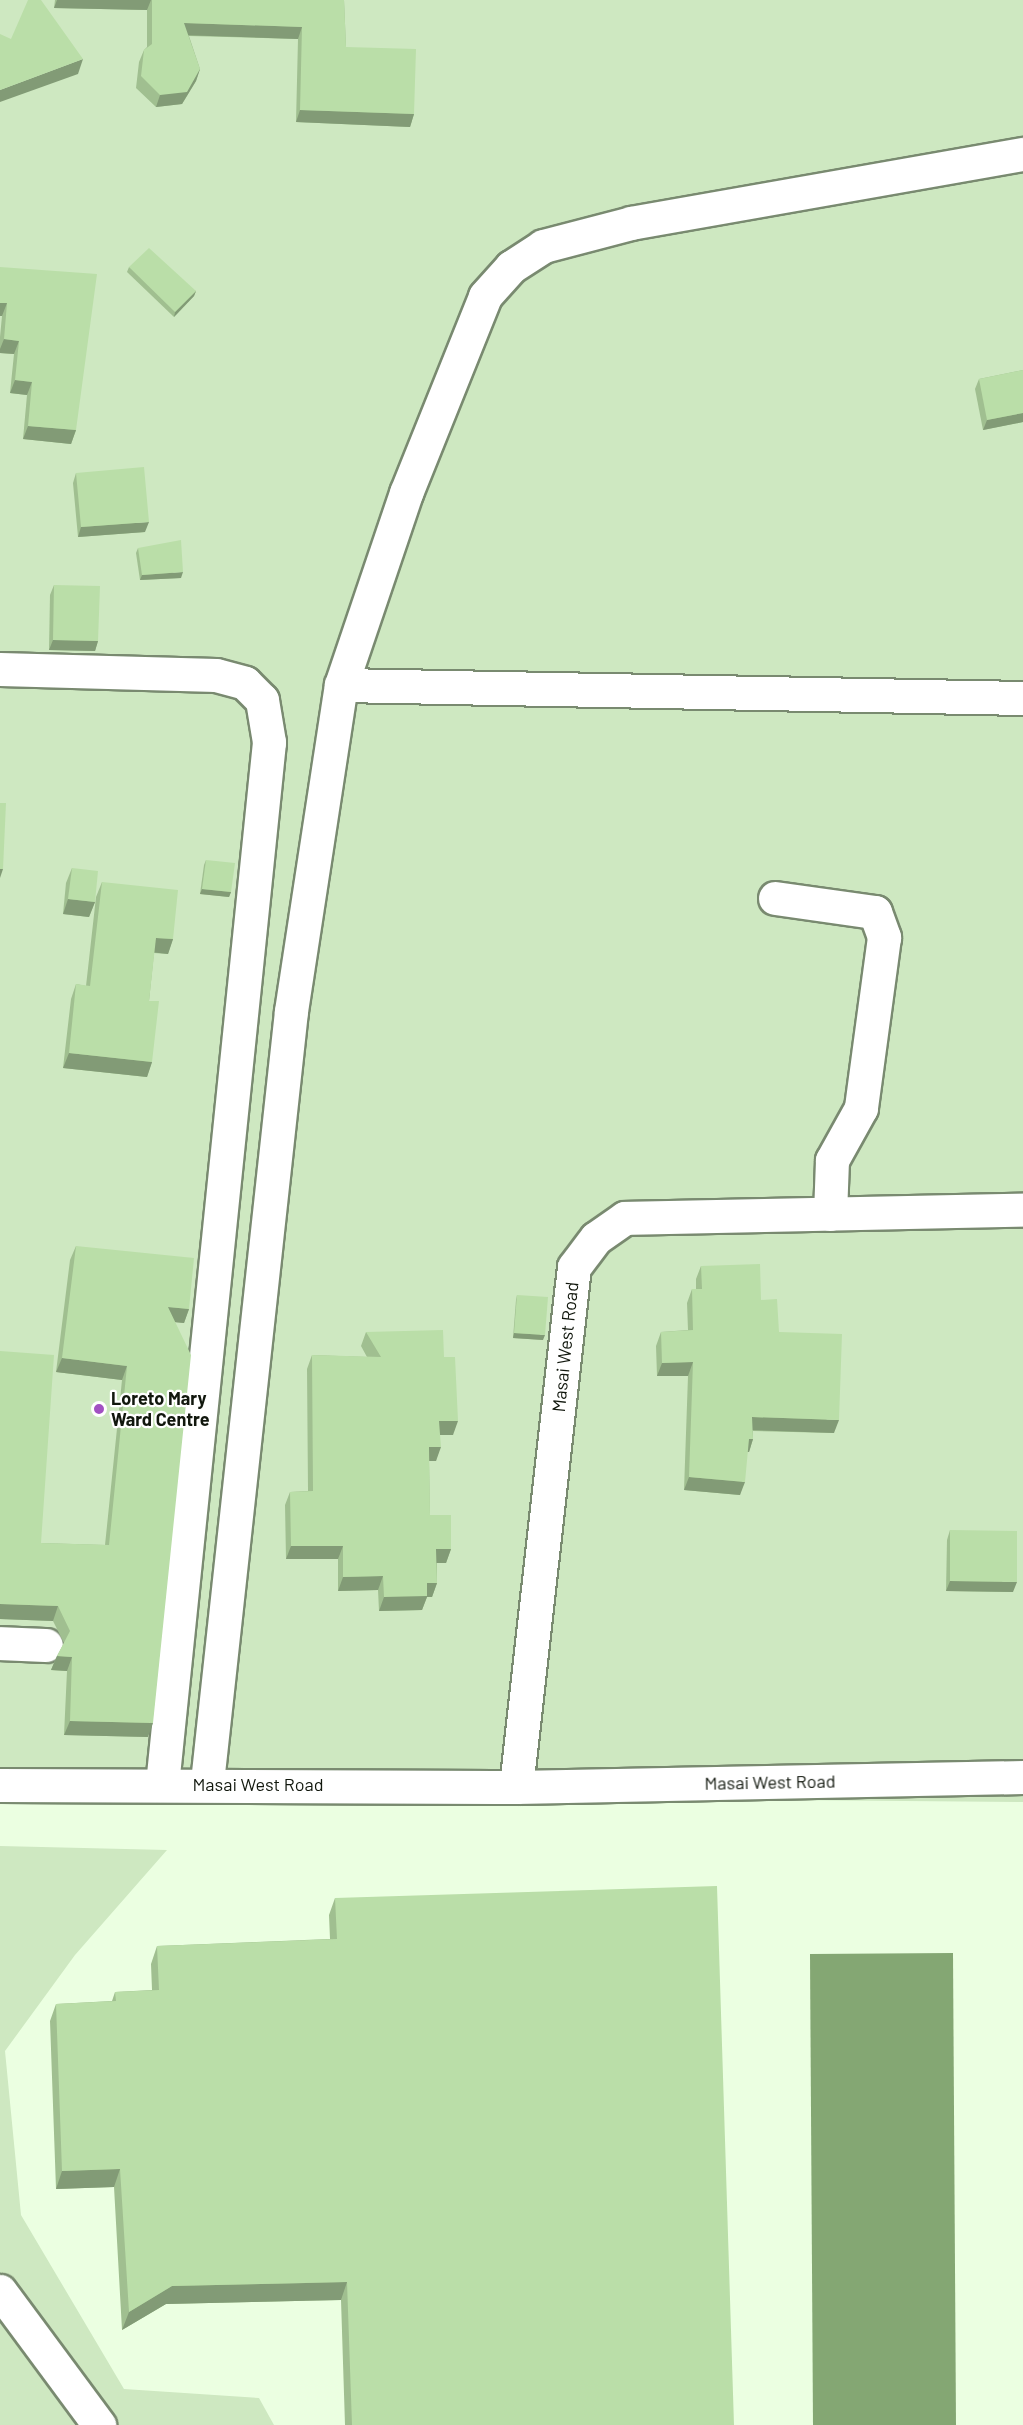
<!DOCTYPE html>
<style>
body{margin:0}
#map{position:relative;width:1023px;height:2425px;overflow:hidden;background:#ebffe1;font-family:Barlow,sans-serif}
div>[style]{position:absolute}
.green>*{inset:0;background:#cee8c1}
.water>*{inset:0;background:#84a773}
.roads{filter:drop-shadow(2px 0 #798a70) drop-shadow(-2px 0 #798a70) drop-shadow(0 2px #798a70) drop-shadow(0 -2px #798a70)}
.street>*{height:33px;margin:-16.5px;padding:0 16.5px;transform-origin:16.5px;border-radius:16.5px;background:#fff}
.wall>*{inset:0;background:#a0bf90}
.shaded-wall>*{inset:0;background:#829b76}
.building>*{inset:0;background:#badea8}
.dots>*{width:16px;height:16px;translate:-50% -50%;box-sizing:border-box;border:3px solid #fff;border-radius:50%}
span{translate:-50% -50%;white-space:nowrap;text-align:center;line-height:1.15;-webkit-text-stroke:4.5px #fff;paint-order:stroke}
.street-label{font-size:18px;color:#11170d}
.poi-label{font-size:18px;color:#11170d;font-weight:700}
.left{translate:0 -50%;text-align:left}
</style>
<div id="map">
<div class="green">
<i style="clip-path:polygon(0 0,1023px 0,1023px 1802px,0 1793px)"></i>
<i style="clip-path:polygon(0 1846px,167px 1850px,75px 1955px,5px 2051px,21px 2215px,124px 2389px,259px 2398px,274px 2425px,0 2425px)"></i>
</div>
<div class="water">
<i style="clip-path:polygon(953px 1953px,956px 2425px,813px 2425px,810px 1954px)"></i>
</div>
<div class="roads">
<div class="street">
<i style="left:0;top:669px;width:216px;rotate:1.6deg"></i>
<i style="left:216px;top:675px;width:30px;rotate:15deg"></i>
<i style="left:245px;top:683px;width:24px;rotate:45deg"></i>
<i style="left:262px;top:700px;width:43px;rotate:80.5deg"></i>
<i style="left:269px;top:742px;width:1047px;rotate:95.86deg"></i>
<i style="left:341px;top:685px;width:682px;rotate:1.09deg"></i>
<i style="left:775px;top:898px;width:101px;rotate:8deg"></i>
<i style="left:875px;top:912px;width:27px;rotate:70deg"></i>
<i style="left:884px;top:937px;width:173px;rotate:97.7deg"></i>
<i style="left:861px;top:1108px;width:60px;rotate:119.1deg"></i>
<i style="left:832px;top:1160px;width:54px;rotate:92.1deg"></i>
<i style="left:0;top:1643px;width:46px;rotate:2.5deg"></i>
<i style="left:207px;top:1782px;width:776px;rotate:-83.78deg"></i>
<i style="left:291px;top:1011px;width:330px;rotate:-81.3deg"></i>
<i style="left:341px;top:685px;width:203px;rotate:-71.3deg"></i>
<i style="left:406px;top:493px;width:212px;rotate:-68.1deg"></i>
<i style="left:485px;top:296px;width:39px;rotate:-48deg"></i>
<i style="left:511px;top:267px;width:38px;rotate:-33deg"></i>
<i style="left:543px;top:246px;width:91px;rotate:-14.6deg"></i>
<i style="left:631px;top:223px;width:398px;rotate:-10deg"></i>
<i style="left:0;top:1785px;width:516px;rotate:0.22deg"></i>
<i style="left:516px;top:1787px;width:507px;rotate:-1.13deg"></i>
<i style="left:516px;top:1787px;width:523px;rotate:-83.64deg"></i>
<i style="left:574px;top:1267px;width:36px;rotate:-53deg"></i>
<i style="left:596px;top:1238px;width:35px;rotate:-35deg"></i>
<i style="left:625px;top:1218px;width:398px;rotate:-1.2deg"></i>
<i style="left:0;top:2291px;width:167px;rotate:53.5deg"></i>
</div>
</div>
<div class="wall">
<i style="clip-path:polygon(55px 0,344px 0,346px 47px,414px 114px,410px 127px,296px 122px,298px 39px,189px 36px,200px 69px,196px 81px,182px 104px,156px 107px,136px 88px,139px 62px,144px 50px,147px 47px,147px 10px,54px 8px)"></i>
<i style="clip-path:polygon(0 267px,76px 430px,71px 444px,23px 439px,27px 395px,10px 393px,14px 354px,0 353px,0 337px,2px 316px,0 316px)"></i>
<i style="clip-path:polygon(129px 267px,196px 291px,194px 296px,174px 317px,127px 272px)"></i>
<i style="clip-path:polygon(1023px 370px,1023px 422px,983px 430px,975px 389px,979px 379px)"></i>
<i style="clip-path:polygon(76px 473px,145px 532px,78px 537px,73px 483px)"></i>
<i style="clip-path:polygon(138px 548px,181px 578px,140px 580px,136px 553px)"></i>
<i style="clip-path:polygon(54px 585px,98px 641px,95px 651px,49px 650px,50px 595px)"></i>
<i style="clip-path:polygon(206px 860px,231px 892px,229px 897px,200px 894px,204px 865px)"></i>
<i style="clip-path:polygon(72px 868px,95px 902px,89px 917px,63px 914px,66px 883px)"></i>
<i style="clip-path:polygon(102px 882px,173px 939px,168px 954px,154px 953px,149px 1001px,152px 1062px,147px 1077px,63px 1068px,71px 999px,76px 984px,86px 986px,96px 897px)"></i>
<i style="clip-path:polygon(76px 1246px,189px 1309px,184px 1323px,175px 1322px,148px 1737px,64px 1735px,67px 1671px,51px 1670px,57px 1656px,64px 1643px,53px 1621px,0 1619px,0 1351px,41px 1543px,105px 1545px,122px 1380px,56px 1372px,70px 1260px)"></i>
<i style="clip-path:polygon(701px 1266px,761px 1300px,834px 1433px,753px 1431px,753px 1439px,749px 1452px,747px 1452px,740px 1495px,684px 1490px,688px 1376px,657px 1376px,656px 1346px,661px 1332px,688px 1330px,687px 1303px,692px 1289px,696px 1289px,696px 1279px)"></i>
<i style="clip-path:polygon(517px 1295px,543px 1340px,513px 1338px,516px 1300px)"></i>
<i style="clip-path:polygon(366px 1332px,444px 1357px,453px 1435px,440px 1435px,436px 1461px,429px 1461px,430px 1515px,451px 1549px,446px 1563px,437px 1563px,437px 1583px,432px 1597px,427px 1597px,422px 1610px,379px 1611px,378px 1590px,338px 1591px,338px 1559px,286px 1559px,285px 1505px,290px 1492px,308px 1491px,307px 1369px,312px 1355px,367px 1357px,361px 1346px)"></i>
<i style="clip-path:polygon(950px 1530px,1013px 1592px,946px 1591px,947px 1540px)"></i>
<i style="clip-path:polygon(335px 1898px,734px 2425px,345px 2425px,341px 2300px,166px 2304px,122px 2330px,114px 2187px,56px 2189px,50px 2021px,56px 2004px,112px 2001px,115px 1992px,152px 1990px,151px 1964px,157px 1946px,330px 1939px,329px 1915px)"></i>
</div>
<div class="shaded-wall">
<i style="clip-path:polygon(57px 0,151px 0,147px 10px,54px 8px)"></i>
<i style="clip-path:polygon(184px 23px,302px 27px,298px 39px,180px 35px)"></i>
<i style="clip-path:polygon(83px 59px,78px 74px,0 102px,0 90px)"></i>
<i style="clip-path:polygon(200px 69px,196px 81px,182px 104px,156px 107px,160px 95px)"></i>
<i style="clip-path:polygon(300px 110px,414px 114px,410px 127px,296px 122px)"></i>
<i style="clip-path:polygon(196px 291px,194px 296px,174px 317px,175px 312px)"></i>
<i style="clip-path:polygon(0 303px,7px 303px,2px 316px,0 316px)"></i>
<i style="clip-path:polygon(4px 339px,19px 341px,14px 354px,0 353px,0 349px)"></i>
<i style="clip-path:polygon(15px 380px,32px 382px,27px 395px,10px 393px)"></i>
<i style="clip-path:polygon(1023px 413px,1023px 422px,983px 430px,987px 420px)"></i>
<i style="clip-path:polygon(28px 426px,76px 430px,71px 444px,23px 439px)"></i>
<i style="clip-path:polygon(149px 522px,145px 532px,78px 537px,81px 527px)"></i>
<i style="clip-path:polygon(183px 572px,181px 578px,140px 580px,142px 575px)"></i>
<i style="clip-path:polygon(53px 640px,98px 641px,95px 651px,49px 650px)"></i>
<i style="clip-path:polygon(0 869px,3px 869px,0 878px)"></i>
<i style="clip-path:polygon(202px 889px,231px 892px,229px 897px,200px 894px)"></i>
<i style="clip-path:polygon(68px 899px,95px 902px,89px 917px,63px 914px)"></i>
<i style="clip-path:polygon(156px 938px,173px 939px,168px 954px,150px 952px)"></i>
<i style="clip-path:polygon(69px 1053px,152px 1062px,147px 1077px,63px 1068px)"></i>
<i style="clip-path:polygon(168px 1307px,189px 1309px,184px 1323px,162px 1321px)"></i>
<i style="clip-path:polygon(514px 1333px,545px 1335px,543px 1340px,513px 1338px)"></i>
<i style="clip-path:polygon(62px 1358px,127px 1366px,122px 1380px,56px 1372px)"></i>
<i style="clip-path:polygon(693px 1362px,688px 1376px,657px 1376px,662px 1363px)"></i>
<i style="clip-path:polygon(752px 1417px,839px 1420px,834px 1433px,747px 1430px)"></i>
<i style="clip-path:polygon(439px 1421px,458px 1421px,453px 1435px,434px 1435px)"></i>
<i style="clip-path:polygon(749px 1439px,753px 1439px,749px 1452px,744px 1452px)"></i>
<i style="clip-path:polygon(429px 1447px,441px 1447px,436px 1461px,424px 1461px)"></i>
<i style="clip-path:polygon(689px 1477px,745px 1482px,740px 1495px,684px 1490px)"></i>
<i style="clip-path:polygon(291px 1546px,343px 1546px,338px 1559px,286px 1559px)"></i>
<i style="clip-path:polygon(436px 1549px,451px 1549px,446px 1563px,431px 1563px)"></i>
<i style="clip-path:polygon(383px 1576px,378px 1590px,338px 1591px,343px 1577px)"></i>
<i style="clip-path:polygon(950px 1581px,1017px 1582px,1013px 1592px,946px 1591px)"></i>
<i style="clip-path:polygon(427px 1583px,437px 1583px,432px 1597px,427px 1597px,422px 1610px,379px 1611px,384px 1597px)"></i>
<i style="clip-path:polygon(0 1604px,58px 1606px,53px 1621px,0 1619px)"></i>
<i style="clip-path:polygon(57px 1656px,72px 1657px,67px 1671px,51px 1670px)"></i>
<i style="clip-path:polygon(70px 1721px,153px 1723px,148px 1737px,64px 1735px)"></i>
<i style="clip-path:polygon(120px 2169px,114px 2187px,56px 2189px,62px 2171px)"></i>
<i style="clip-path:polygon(347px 2282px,341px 2300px,166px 2304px,122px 2330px,129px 2312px,172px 2286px)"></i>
</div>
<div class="building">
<i style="clip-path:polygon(28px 0,41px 0,83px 59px,0 90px,0 34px,11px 39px)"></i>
<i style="clip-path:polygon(152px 0,344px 0,346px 47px,416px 49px,414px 114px,300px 110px,302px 27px,184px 23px,200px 69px,187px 92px,160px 95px,141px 76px,144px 50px,152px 44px)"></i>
<i style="clip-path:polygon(149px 248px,196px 291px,175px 312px,129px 267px)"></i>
<i style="clip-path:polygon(0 267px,97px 274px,76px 430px,28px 426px,32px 382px,15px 380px,19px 341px,4px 339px,7px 303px,0 303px)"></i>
<i style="clip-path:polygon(1023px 370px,1023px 413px,987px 420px,979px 379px)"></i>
<i style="clip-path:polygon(144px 467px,149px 522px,81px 527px,76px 473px)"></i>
<i style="clip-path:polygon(181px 540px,183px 572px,142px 575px,138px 548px)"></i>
<i style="clip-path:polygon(54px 585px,100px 586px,98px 641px,53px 640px)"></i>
<i style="clip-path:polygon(0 803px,6px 803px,3px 869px,0 869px)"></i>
<i style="clip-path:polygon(206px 860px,235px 863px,231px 892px,202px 889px)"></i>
<i style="clip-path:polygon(72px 868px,98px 871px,95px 902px,68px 899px)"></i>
<i style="clip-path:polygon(102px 882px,178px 890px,173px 939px,156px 938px,149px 1001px,159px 1001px,152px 1062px,69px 1053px,76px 984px,90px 986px)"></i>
<i style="clip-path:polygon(76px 1246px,194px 1258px,189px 1309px,168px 1307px,191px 1355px,153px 1723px,70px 1721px,72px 1657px,57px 1656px,70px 1631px,58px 1606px,0 1604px,0 1351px,54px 1355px,41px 1543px,109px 1545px,127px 1366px,62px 1358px)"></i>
<i style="clip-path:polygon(760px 1264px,761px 1300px,777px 1299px,779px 1332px,842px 1334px,839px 1420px,752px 1417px,753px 1439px,749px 1439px,745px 1482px,689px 1477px,693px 1362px,662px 1363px,661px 1332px,693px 1330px,692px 1289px,702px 1289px,701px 1266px)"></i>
<i style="clip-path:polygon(517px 1295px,548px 1297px,545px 1335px,514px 1333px)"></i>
<i style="clip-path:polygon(443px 1330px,444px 1357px,455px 1357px,458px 1421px,439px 1421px,441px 1447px,429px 1447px,430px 1515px,451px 1515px,451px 1549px,436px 1549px,437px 1583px,427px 1583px,427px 1596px,384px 1597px,383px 1576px,343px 1577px,343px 1546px,291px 1546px,290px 1492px,313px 1491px,312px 1355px,381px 1357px,366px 1332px)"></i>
<i style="clip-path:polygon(950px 1530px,1017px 1531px,1017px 1582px,950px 1581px)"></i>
<i style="clip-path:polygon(717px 1886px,734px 2425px,352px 2425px,347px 2282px,172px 2286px,129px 2312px,120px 2169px,62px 2171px,56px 2004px,116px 2001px,115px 1992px,159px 1990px,157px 1946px,337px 1939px,335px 1898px)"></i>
</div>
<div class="dots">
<i style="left:99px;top:1409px;background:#a251c2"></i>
</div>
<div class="street-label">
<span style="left:565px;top:1347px;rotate:-84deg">Masai West Road</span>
<span style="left:770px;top:1782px;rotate:-1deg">Masai West Road</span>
<span style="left:258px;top:1784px">Masai West Road</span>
</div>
<div class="poi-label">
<span class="left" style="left:111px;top:1409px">Loreto Mary<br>Ward Centre</span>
</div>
</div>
